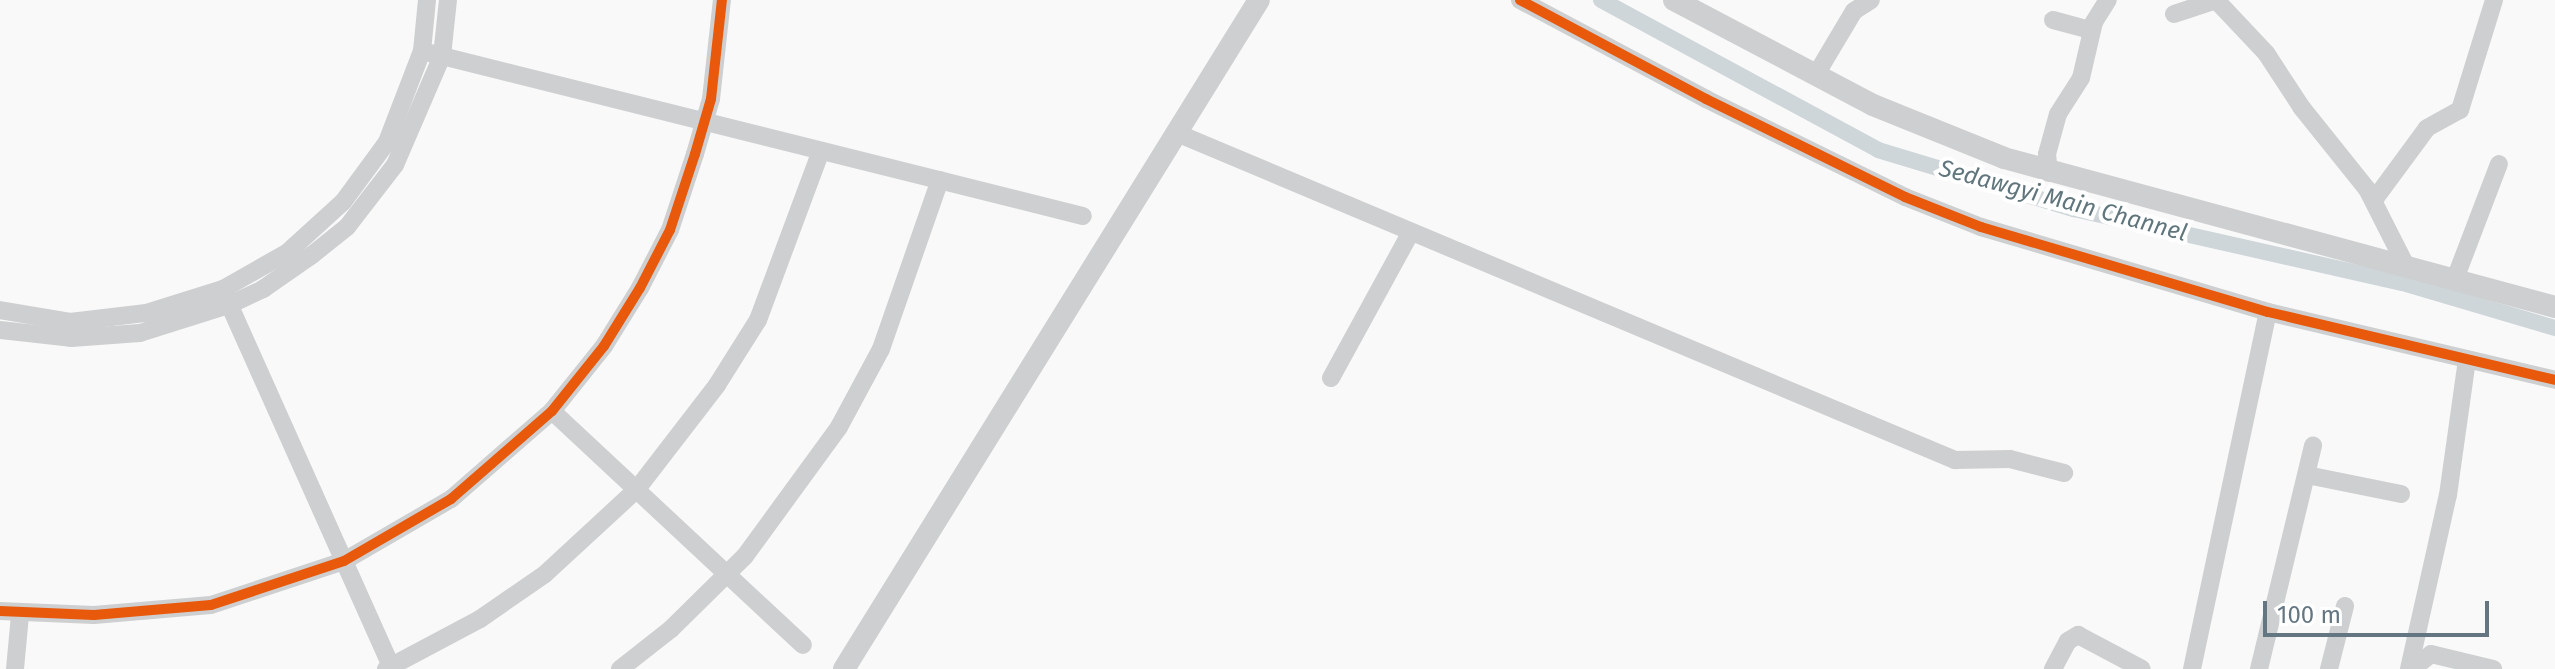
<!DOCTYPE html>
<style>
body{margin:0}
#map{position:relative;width:2555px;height:669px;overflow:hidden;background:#f9f9f9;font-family:"Fira Sans",sans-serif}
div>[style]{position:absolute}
.canal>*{height:16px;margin:-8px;padding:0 8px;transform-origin:8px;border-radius:8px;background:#ced6d9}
.minor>*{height:18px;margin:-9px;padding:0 9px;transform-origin:9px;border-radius:9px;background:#cecfd0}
.tertiary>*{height:22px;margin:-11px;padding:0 11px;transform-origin:11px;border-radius:11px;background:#cecfd0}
.cycleway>*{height:10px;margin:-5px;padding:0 5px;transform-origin:5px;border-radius:5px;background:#e8590c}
span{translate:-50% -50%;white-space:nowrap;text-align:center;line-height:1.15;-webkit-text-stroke:8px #fff;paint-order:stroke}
.water-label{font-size:24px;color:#60757c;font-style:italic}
.scale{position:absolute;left:2263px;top:601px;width:226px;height:36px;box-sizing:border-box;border:4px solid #657683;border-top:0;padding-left:10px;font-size:24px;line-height:28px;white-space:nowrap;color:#657683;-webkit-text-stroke:6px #fff;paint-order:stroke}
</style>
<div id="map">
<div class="canal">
<i style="left:1601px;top:0;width:315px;rotate:28.4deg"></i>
<i style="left:1878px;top:150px;width:205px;rotate:16.8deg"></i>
<i style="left:2074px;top:209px;width:337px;rotate:12.7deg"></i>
<i style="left:2403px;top:283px;width:159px;rotate:16.5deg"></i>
</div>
<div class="minor">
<i style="left:1520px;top:0;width:211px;rotate:28deg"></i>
<i style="left:1706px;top:99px;width:222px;rotate:26.2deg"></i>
<i style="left:1905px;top:197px;width:82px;rotate:21.5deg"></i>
<i style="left:1981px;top:227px;width:299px;rotate:16.5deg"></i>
<i style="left:2268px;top:312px;width:295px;rotate:13.3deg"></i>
<i style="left:2216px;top:0;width:73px;rotate:46.7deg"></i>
<i style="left:2266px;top:53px;width:66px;rotate:56.8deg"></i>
<i style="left:2302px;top:108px;width:104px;rotate:51.3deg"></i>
<i style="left:2367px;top:189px;width:89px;rotate:63.1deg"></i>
<i style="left:2174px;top:14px;width:44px;rotate:-18.4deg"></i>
<i style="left:2053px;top:20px;width:39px;rotate:15deg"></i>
<i style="left:422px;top:51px;width:681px;rotate:14.02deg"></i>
<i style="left:1817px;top:73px;width:72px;rotate:-59.2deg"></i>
<i style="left:1854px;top:11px;width:20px;rotate:-33deg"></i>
<i style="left:1179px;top:134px;width:842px;rotate:22.79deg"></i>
<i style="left:1955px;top:460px;width:55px;rotate:-1deg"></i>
<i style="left:2010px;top:459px;width:56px;rotate:14.5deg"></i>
<i style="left:2049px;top:173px;width:19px;rotate:-96deg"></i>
<i style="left:2047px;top:154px;width:41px;rotate:-74.6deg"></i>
<i style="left:2058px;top:114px;width:43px;rotate:-57.4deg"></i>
<i style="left:2081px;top:78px;width:57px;rotate:-76.9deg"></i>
<i style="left:2094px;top:22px;width:26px;rotate:-58deg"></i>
<i style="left:2374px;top:200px;width:89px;rotate:-53.6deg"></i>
<i style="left:2427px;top:128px;width:38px;rotate:-29deg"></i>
<i style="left:2460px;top:110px;width:115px;rotate:-72.8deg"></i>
<i style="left:2455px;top:279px;width:123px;rotate:-69.1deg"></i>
<i style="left:225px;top:295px;width:410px;rotate:65.9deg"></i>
<i style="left:0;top:310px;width:71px;rotate:9.7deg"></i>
<i style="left:70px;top:322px;width:77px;rotate:-6.8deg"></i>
<i style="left:146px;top:313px;width:81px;rotate:-17.3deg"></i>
<i style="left:223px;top:289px;width:75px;rotate:-29.6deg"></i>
<i style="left:288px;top:252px;width:74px;rotate:-42.3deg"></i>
<i style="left:343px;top:202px;width:74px;rotate:-53.7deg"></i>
<i style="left:387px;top:142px;width:97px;rotate:-69deg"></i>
<i style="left:422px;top:51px;width:51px;rotate:-84.4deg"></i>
<i style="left:0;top:330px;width:71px;rotate:6.4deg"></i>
<i style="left:71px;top:338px;width:69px;rotate:-4.1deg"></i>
<i style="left:140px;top:333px;width:93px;rotate:-17.5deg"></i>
<i style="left:229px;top:305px;width:38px;rotate:-25deg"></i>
<i style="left:263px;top:289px;width:60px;rotate:-34.8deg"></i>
<i style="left:312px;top:255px;width:45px;rotate:-38.7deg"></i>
<i style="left:347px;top:227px;width:78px;rotate:-52.3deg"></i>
<i style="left:395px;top:165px;width:119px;rotate:-66.7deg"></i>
<i style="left:442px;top:56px;width:56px;rotate:-83.9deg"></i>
<i style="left:1331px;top:378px;width:166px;rotate:-61.3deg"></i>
<i style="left:552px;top:411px;width:343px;rotate:43deg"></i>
<i style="left:2307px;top:475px;width:96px;rotate:11.4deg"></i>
<i style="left:0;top:611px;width:94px;rotate:2.4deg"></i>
<i style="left:94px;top:615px;width:117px;rotate:-4.9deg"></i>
<i style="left:211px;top:605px;width:140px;rotate:-18.3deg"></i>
<i style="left:344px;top:561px;width:124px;rotate:-30.1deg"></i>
<i style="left:451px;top:499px;width:134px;rotate:-41.1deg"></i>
<i style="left:552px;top:411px;width:83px;rotate:-51.3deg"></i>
<i style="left:604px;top:346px;width:68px;rotate:-58.2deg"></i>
<i style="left:640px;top:288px;width:65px;rotate:-62.7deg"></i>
<i style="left:670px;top:230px;width:80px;rotate:-71.8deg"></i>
<i style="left:695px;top:154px;width:57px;rotate:-73.8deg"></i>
<i style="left:711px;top:99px;width:100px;rotate:-83.7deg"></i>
<i style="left:15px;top:669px;width:54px;rotate:-84.7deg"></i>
<i style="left:386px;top:669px;width:106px;rotate:-28deg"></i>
<i style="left:480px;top:619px;width:79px;rotate:-34.7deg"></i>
<i style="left:545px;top:574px;width:125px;rotate:-42.7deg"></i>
<i style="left:637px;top:489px;width:131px;rotate:-52.4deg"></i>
<i style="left:717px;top:385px;width:77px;rotate:-57.8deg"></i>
<i style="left:758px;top:320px;width:180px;rotate:-69.6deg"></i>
<i style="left:620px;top:669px;width:65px;rotate:-38.1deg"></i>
<i style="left:671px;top:629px;width:104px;rotate:-44.6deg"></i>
<i style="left:745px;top:556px;width:160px;rotate:-53.9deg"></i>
<i style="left:839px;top:427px;width:89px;rotate:-61.7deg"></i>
<i style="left:881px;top:349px;width:179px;rotate:-70.8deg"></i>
<i style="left:2053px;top:669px;width:32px;rotate:-62deg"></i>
<i style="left:2068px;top:641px;width:12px;rotate:-31deg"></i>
<i style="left:2078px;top:635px;width:72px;rotate:28deg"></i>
<i style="left:2192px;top:669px;width:365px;rotate:-78deg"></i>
<i style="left:2259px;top:669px;width:230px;rotate:-76.4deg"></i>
<i style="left:2329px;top:669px;width:65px;rotate:-75.7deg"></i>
<i style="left:2409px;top:669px;width:178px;rotate:-77.4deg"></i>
<i style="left:2448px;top:495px;width:136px;rotate:-82deg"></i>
<i style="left:2412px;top:669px;width:24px;rotate:-38deg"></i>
<i style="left:2431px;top:654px;width:64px;rotate:13.6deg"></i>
</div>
<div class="tertiary">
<i style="left:1674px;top:0;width:225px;rotate:27.8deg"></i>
<i style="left:1873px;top:105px;width:141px;rotate:22deg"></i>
<i style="left:2004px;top:158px;width:571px;rotate:15.13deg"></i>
<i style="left:844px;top:669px;width:787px;rotate:-58.19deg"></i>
</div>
<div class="cycleway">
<i style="left:1520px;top:0;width:211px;rotate:28deg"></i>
<i style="left:1706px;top:99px;width:222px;rotate:26.2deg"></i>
<i style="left:1905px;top:197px;width:82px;rotate:21.5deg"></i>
<i style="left:1981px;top:227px;width:299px;rotate:16.5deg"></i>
<i style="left:2268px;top:312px;width:295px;rotate:13.3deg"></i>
<i style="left:0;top:611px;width:94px;rotate:2.4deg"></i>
<i style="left:94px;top:615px;width:117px;rotate:-4.9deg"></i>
<i style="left:211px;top:605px;width:140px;rotate:-18.3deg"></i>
<i style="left:344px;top:561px;width:124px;rotate:-30.1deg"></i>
<i style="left:451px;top:499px;width:134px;rotate:-41.1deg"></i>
<i style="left:552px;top:411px;width:83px;rotate:-51.3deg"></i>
<i style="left:604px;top:346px;width:68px;rotate:-58.2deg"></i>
<i style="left:640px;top:288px;width:65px;rotate:-62.7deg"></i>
<i style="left:670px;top:230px;width:80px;rotate:-71.8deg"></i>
<i style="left:695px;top:154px;width:57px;rotate:-73.8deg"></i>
<i style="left:711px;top:99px;width:100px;rotate:-83.7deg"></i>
</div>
<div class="water-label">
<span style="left:2063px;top:201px;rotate:15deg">Sedawgyi Main Channel</span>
</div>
<div class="scale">100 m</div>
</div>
